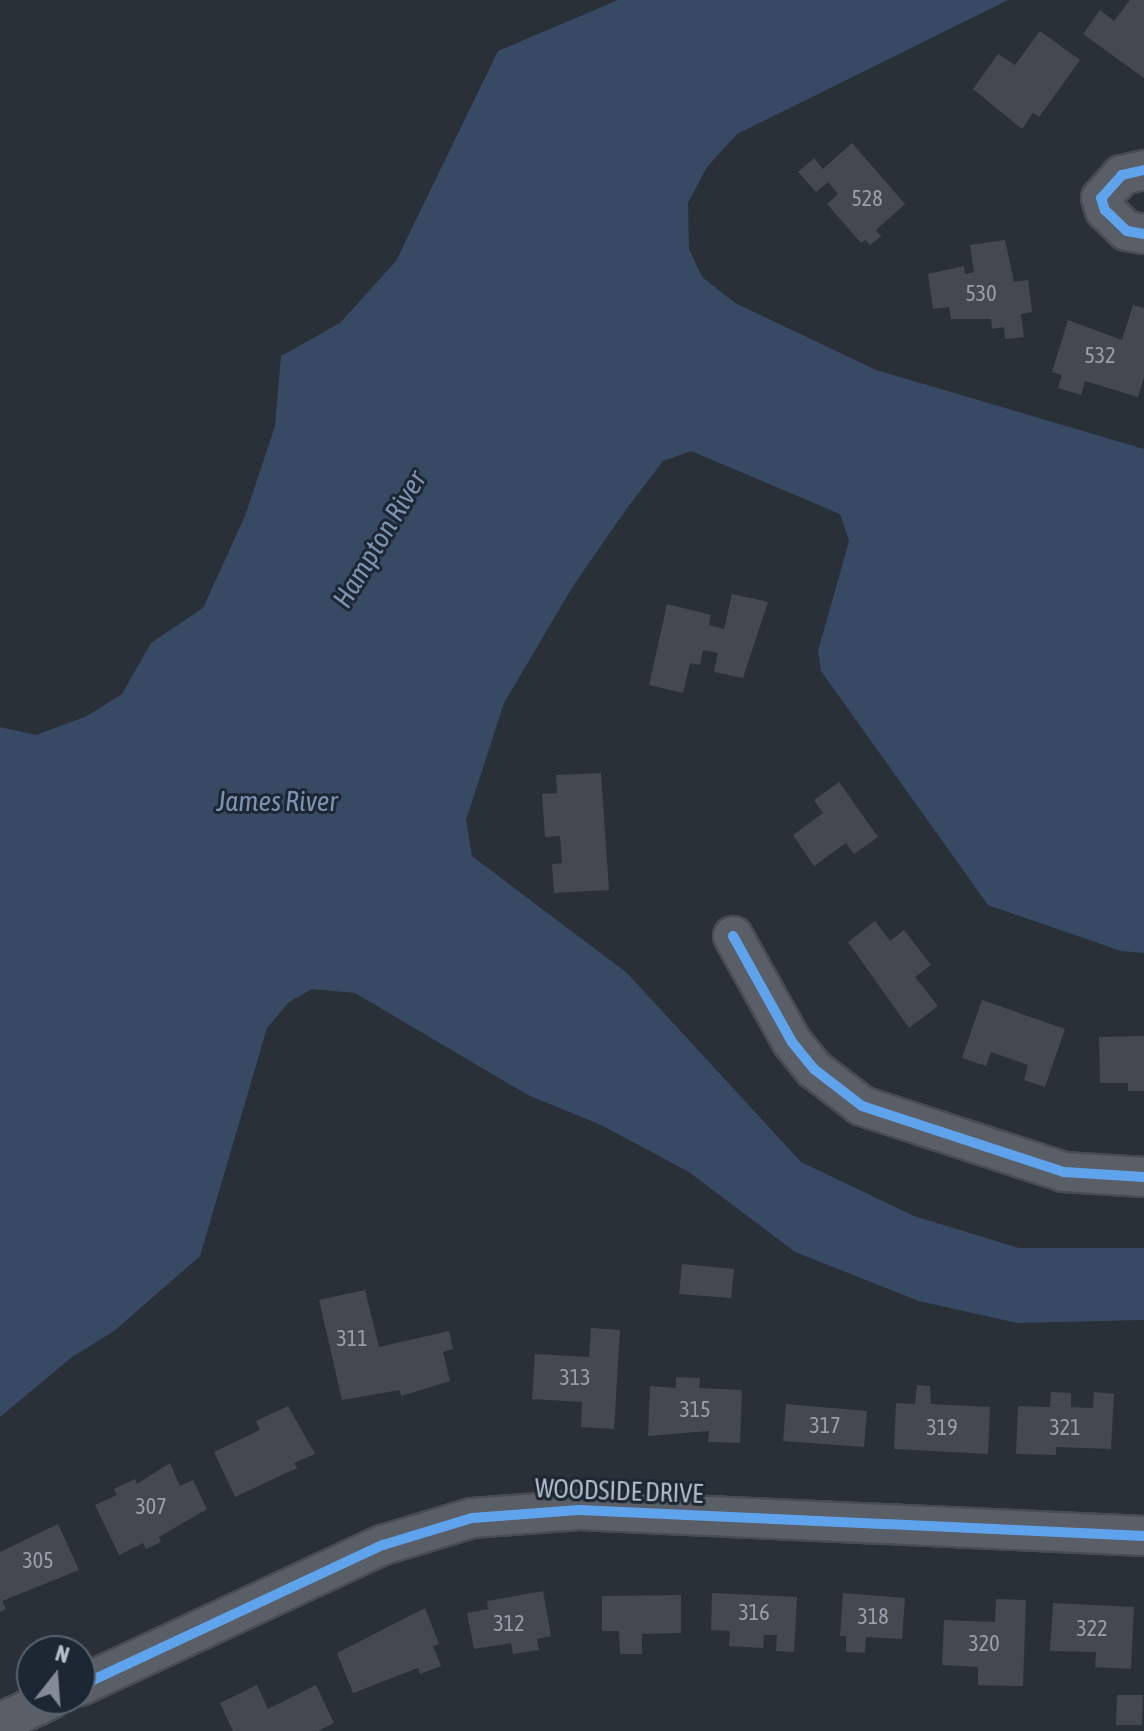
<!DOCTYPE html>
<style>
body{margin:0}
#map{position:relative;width:1144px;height:1731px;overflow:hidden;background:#2a3038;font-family:"Asap Condensed",sans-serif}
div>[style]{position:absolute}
.water>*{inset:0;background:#384963}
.building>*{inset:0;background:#444950}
.roads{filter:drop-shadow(2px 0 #484c53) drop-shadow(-2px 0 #484c53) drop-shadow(0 2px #484c53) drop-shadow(0 -2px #484c53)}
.minor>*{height:38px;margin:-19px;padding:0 19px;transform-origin:19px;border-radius:19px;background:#5a5e66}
.cycleway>*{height:10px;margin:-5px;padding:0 5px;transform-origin:5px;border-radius:5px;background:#60a3ed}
span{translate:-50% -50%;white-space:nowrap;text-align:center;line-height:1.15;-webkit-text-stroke:6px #1d2633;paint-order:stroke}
.number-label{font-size:22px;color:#989fab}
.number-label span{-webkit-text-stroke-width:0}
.street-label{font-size:26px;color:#b4bcc9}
.water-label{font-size:28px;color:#7c92b1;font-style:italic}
.north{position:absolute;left:16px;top:1635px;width:80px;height:80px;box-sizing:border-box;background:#1d2633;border:2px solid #59626f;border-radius:50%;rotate:17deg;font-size:22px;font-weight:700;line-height:32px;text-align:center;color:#b4bcc9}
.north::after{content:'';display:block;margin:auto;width:28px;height:36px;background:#848b96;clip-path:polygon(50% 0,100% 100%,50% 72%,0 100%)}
</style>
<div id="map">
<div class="water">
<i style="clip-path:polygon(618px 0,1008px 0,737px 134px,707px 167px,688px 203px,689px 249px,702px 277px,735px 303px,876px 370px,1144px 449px,1144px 953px,1121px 951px,988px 905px,821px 671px,818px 651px,849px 541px,840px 514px,691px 451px,663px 461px,627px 508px,573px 586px,504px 703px,466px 820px,472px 856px,627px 973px,801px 1162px,914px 1216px,1019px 1248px,1144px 1248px,1144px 1320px,1017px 1323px,919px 1301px,795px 1252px,689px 1172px,601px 1125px,528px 1095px,355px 993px,312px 989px,289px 1002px,267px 1028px,200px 1256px,114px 1331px,72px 1357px,0 1417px,0 727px,36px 735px,87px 716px,122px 694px,151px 643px,203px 608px,245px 516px,275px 426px,281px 356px,340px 323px,396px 261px,498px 51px)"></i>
</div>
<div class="building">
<i style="clip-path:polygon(1130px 0,1144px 0,1144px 78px,1083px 34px,1100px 10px,1114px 21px)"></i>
<i style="clip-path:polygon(1040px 31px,1080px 60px,1039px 117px,1033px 113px,1022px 129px,973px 89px,998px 54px,1015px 65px)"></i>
<i style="clip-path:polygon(852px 143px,905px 204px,876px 230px,881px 236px,870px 245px,865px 240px,861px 243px,827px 204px,838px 194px,828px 182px,816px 192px,798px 172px,814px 158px,823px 169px)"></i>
<i style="clip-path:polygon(1005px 240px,1014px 282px,1028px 280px,1032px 312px,1021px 314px,1024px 337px,1005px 339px,1004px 327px,992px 329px,991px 319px,951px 319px,949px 307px,933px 309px,928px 274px,964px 266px,965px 274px,974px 272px,970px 245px)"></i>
<i style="clip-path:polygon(1133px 305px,1144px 308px,1144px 377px,1138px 397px,1085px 381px,1081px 395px,1058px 388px,1062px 375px,1052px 372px,1068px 320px,1122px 340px)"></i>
<i style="clip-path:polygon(732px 594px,768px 602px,743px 678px,714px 672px,718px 653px,703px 650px,700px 665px,690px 663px,683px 693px,649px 685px,667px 604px,711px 615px,709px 625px,724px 629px)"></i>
<i style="clip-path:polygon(601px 773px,609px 890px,554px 893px,552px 864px,562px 863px,560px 836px,545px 837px,542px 794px,557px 793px,556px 775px)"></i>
<i style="clip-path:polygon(839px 782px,878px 837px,854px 854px,846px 843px,814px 866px,793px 835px,823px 813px,814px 800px)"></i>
<i style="clip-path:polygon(875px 921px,890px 941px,904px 930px,931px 965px,915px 977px,938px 1006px,909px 1028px,848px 942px)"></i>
<i style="clip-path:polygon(982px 1000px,1065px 1029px,1045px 1087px,1024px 1080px,1028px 1065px,991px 1052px,986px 1066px,962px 1058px)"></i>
<i style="clip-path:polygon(1144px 1036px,1144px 1091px,1128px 1091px,1128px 1083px,1100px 1083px,1099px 1037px)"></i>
<i style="clip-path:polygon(682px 1264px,734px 1269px,731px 1298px,679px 1294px)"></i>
<i style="clip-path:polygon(365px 1290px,379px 1347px,449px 1331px,453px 1349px,443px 1352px,450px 1381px,401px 1396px,400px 1390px,342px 1400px,319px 1300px)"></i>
<i style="clip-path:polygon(591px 1328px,620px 1330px,614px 1429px,581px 1427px,582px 1402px,532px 1399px,535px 1354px,589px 1357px)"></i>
<i style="clip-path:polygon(676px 1377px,700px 1378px,699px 1388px,742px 1390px,740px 1443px,708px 1442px,709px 1431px,648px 1436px,650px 1386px,676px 1388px)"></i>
<i style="clip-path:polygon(917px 1385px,930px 1386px,931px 1404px,990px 1407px,988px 1454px,894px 1449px,896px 1403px,915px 1404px)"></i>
<i style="clip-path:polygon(1051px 1392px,1071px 1393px,1071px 1407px,1093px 1408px,1094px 1392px,1114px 1394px,1111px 1449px,1056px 1447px,1056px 1455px,1016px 1454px,1018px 1406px,1050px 1407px)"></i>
<i style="clip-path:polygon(786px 1404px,867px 1411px,864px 1447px,783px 1441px)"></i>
<i style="clip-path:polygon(288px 1406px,315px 1454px,294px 1463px,297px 1468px,235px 1497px,214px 1452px,260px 1430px,256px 1421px)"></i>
<i style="clip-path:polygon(170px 1463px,180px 1486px,193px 1480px,207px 1509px,159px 1537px,161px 1542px,146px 1549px,143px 1543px,119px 1555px,95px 1505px,117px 1495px,114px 1489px,135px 1479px,137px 1484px)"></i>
<i style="clip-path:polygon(58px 1524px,79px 1570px,2px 1601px,6px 1609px,0 1612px,0 1552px)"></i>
<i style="clip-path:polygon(543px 1591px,551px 1636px,537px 1639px,539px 1650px,513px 1654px,511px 1643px,474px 1649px,467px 1613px,488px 1609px,487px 1601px)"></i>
<i style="clip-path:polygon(712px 1593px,797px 1597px,794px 1652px,776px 1651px,777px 1635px,764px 1635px,763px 1648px,729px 1646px,730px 1631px,711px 1630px)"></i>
<i style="clip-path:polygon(843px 1593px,905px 1598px,902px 1639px,866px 1637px,865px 1653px,846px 1652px,846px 1636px,840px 1636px)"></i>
<i style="clip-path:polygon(681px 1595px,681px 1633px,642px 1634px,642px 1654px,620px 1654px,619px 1631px,602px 1631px,602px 1596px)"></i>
<i style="clip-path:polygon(996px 1599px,1026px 1600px,1023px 1686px,978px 1685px,978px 1667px,942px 1665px,944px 1620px,995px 1622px)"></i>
<i style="clip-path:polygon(1053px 1603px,1134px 1607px,1131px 1669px,1095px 1667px,1096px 1652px,1050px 1651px)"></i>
<i style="clip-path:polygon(425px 1608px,439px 1644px,433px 1646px,441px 1666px,420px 1674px,418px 1668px,353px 1693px,337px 1653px)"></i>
<i style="clip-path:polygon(257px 1685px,268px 1709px,316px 1685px,334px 1723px,318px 1731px,233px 1731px,220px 1703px)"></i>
<i style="clip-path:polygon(1117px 1695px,1143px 1695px,1142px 1725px,1116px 1725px)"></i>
</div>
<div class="roads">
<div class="minor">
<i style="left:1144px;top:170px;width:23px;rotate:167deg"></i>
<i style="left:1122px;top:175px;width:31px;rotate:132deg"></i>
<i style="left:1101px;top:198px;width:13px;rotate:72deg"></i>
<i style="left:1105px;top:210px;width:30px;rotate:44deg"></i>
<i style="left:1127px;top:231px;width:17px;rotate:10deg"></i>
<i style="left:733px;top:936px;width:121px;rotate:60.9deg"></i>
<i style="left:792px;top:1042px;width:35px;rotate:51deg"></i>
<i style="left:814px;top:1069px;width:61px;rotate:37.6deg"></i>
<i style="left:862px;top:1106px;width:213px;rotate:18.1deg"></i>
<i style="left:1064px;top:1172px;width:80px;rotate:3.6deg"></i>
<i style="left:80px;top:1686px;width:334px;rotate:-25deg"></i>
<i style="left:383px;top:1545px;width:93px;rotate:-16.9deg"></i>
<i style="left:472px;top:1518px;width:107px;rotate:-4.3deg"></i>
<i style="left:579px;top:1510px;width:566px;rotate:2.63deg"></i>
<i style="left:0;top:1723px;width:56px;rotate:-25.2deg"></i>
</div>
</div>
<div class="cycleway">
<i style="left:1144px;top:170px;width:23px;rotate:167deg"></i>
<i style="left:1122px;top:175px;width:31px;rotate:132deg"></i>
<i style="left:1101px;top:198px;width:13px;rotate:72deg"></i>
<i style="left:1105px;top:210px;width:30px;rotate:44deg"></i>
<i style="left:1127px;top:231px;width:17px;rotate:10deg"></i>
<i style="left:733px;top:936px;width:121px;rotate:60.9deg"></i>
<i style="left:792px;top:1042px;width:35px;rotate:51deg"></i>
<i style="left:814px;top:1069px;width:61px;rotate:37.6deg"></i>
<i style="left:862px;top:1106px;width:213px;rotate:18.1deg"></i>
<i style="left:1064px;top:1172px;width:80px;rotate:3.6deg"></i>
<i style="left:80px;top:1686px;width:334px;rotate:-25deg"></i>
<i style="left:383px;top:1545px;width:93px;rotate:-16.9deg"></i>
<i style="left:472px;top:1518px;width:107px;rotate:-4.3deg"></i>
<i style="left:579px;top:1510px;width:566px;rotate:2.63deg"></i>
</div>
<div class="number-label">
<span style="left:867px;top:199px">528</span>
<span style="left:981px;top:294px">530</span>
<span style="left:1100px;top:356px">532</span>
<span style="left:352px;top:1339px">311</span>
<span style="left:575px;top:1378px">313</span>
<span style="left:695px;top:1410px">315</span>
<span style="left:825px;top:1426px">317</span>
<span style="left:942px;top:1428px">319</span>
<span style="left:1065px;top:1428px">321</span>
<span style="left:151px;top:1507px">307</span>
<span style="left:38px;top:1561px">305</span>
<span style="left:754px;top:1613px">316</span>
<span style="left:873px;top:1617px">318</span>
<span style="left:509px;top:1624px">312</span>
<span style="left:1092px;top:1629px">322</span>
<span style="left:984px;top:1644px">320</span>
</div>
<div class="street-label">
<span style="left:619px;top:1492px;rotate:2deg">WOODSIDE DRIVE</span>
</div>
<div class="water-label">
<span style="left:379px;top:539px;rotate:-59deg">Hampton River</span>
<span style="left:277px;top:801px">James River</span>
</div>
<div class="north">N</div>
</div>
